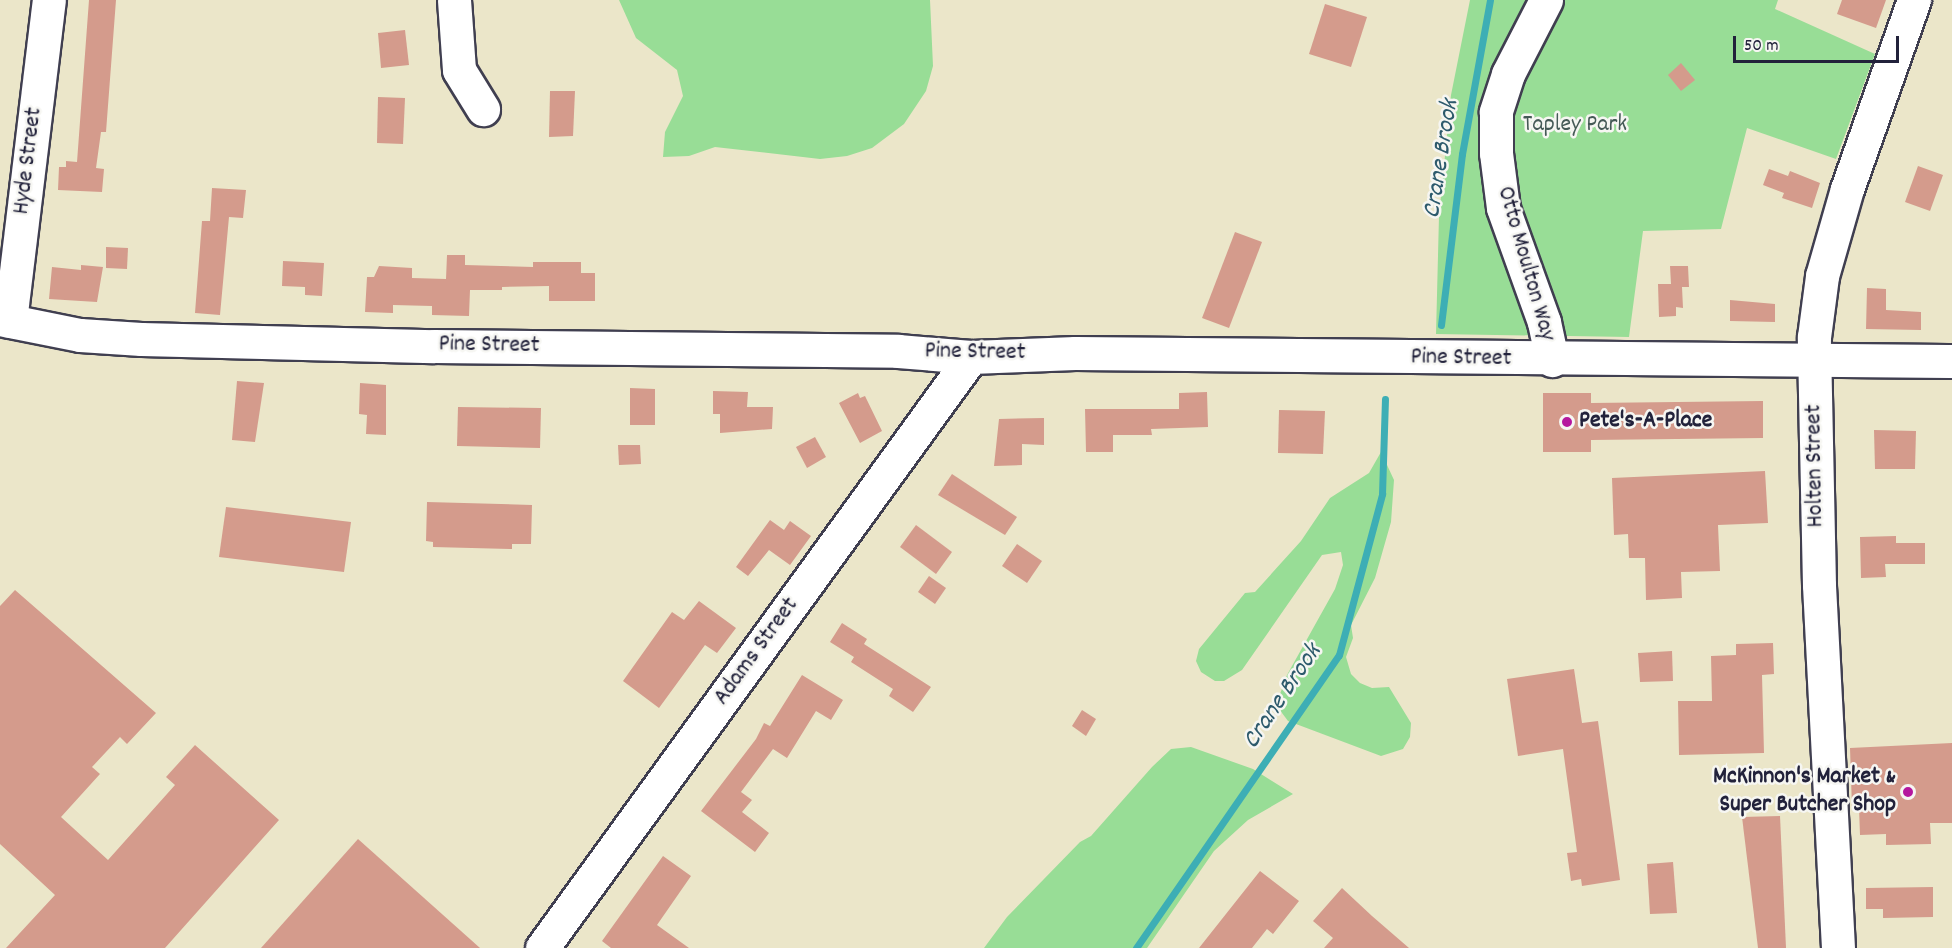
<!DOCTYPE html>
<style>
body{margin:0}
#map{position:relative;width:1952px;height:948px;overflow:hidden;background:#ebe6c9;font-family:Dekko,sans-serif}
div>[style]{position:absolute}
.green>*{inset:0;background:#98dd96}
.stream>*{height:7px;margin:-3.5px;padding:0 3.5px;transform-origin:3.5px;border-radius:3.5px;background:#3daeb5}
.building>*{inset:0;background:#d49b8c}
.roads{filter:drop-shadow(2px 0 #403f50) drop-shadow(-2px 0 #403f50) drop-shadow(0 2px #403f50) drop-shadow(0 -2px #403f50)}
.minor>*{height:33px;margin:-16.5px;padding:0 16.5px;transform-origin:16.5px;border-radius:16.5px;background:#fff}
.major>*{height:33px;margin:-16.5px;padding:0 16.5px;transform-origin:16.5px;border-radius:16.5px;background:#fff}
.dots>*{width:16px;height:16px;translate:-50% -50%;box-sizing:border-box;border:3px solid #f6f6f2;border-radius:50%}
span{translate:-50% -50%;white-space:nowrap;text-align:center;line-height:1.15;-webkit-text-stroke:5px #f6f6f2;paint-order:stroke}
.park-label{font-size:24px;color:#455a56}
.street-label{font-size:24px;color:#22223b}
.poi-label{font-size:24px;color:#22223b;font-weight:700}
.left{translate:0 -50%;text-align:left}
.right{translate:-100% -50%;text-align:right}
.water-label{font-size:26px;color:#2d5a6c;font-style:italic}
.scale{position:absolute;left:1733px;top:36px;width:166px;height:27px;box-sizing:border-box;border:3px solid #22223b;border-top:0;padding-left:8px;font-size:18px;line-height:21px;white-space:nowrap;color:#22223b;-webkit-text-stroke:4px #f6f6f2;paint-order:stroke}
</style>
<div id="map">
<div class="green">
<i style="clip-path:polygon(619px 0,930px 0,933px 66px,926px 91px,904px 124px,872px 148px,847px 156px,820px 159px,715px 147px,689px 156px,663px 157px,665px 132px,683px 96px,677px 70px,636px 38px)"></i>
<i style="clip-path:polygon(1470px 0,1778px 0,1775px 9px,1875px 54px,1836px 159px,1747px 128px,1721px 229px,1643px 231px,1629px 337px,1436px 334px,1439px 216px,1451px 95px)"></i>
<i style="clip-path:polygon(1381px 452px,1394px 480px,1391px 522px,1375px 578px,1351px 625px,1353px 638px,1346px 657px,1351px 674px,1360px 683px,1372px 688px,1389px 687px,1411px 723px,1410px 737px,1403px 749px,1381px 756px,1288px 721px,1276px 705px,1287px 675px,1335px 589px,1343px 565px,1341px 552px,1322px 555px,1242px 670px,1224px 681px,1215px 681px,1201px 672px,1196px 661px,1199px 649px,1245px 593px,1255px 592px,1301px 541px,1330px 498px,1369px 473px)"></i>
<i style="clip-path:polygon(1191px 747px,1253px 769px,1293px 794px,1248px 820px,1214px 851px,1147px 948px,984px 948px,1007px 917px,1080px 842px,1091px 836px,1152px 767px,1171px 749px)"></i>
</div>
<div class="stream">
<i style="left:1441px;top:325px;width:172px;rotate:-83deg"></i>
<i style="left:1462px;top:154px;width:157px;rotate:-79.7deg"></i>
<i style="left:1136px;top:948px;width:356px;rotate:-55.3deg"></i>
<i style="left:1339px;top:655px;width:167px;rotate:-75deg"></i>
<i style="left:1382px;top:494px;width:95px;rotate:-88.2deg"></i>
</div>
<div class="building">
<i style="clip-path:polygon(89px 0,116px 0,106px 132px,101px 132px,96px 168px,104px 169px,102px 192px,58px 190px,59px 167px,66px 167px,66px 161px,77px 162px)"></i>
<i style="clip-path:polygon(1842px 0,1886px 0,1876px 28px,1837px 14px)"></i>
<i style="clip-path:polygon(1325px 4px,1367px 17px,1351px 67px,1309px 54px)"></i>
<i style="clip-path:polygon(405px 30px,409px 65px,381px 68px,378px 33px)"></i>
<i style="clip-path:polygon(1681px 63px,1695px 80px,1681px 91px,1668px 75px)"></i>
<i style="clip-path:polygon(550px 91px,575px 91px,573px 136px,549px 137px)"></i>
<i style="clip-path:polygon(378px 97px,405px 98px,403px 144px,377px 143px)"></i>
<i style="clip-path:polygon(1918px 166px,1943px 175px,1930px 211px,1905px 202px)"></i>
<i style="clip-path:polygon(1769px 169px,1788px 176px,1790px 171px,1820px 183px,1812px 208px,1782px 198px,1784px 193px,1763px 185px)"></i>
<i style="clip-path:polygon(212px 188px,246px 190px,243px 218px,229px 217px,220px 315px,195px 313px,202px 221px,210px 221px)"></i>
<i style="clip-path:polygon(1235px 232px,1262px 242px,1229px 328px,1202px 318px)"></i>
<i style="clip-path:polygon(106px 247px,128px 248px,127px 269px,106px 268px)"></i>
<i style="clip-path:polygon(447px 255px,465px 255px,465px 265px,533px 267px,533px 262px,581px 262px,581px 273px,595px 273px,595px 301px,549px 301px,549px 286px,502px 287px,502px 290px,470px 290px,469px 316px,432px 315px,432px 306px,393px 305px,393px 313px,365px 312px,367px 277px,374px 277px,379px 266px,412px 268px,412px 278px,446px 279px)"></i>
<i style="clip-path:polygon(283px 261px,324px 263px,322px 296px,305px 295px,305px 287px,282px 286px)"></i>
<i style="clip-path:polygon(81px 265px,103px 267px,97px 302px,49px 299px,52px 267px,81px 270px)"></i>
<i style="clip-path:polygon(1670px 266px,1688px 266px,1689px 287px,1682px 287px,1683px 308px,1676px 307px,1676px 316px,1659px 317px,1658px 284px,1671px 284px)"></i>
<i style="clip-path:polygon(1867px 288px,1886px 289px,1886px 310px,1921px 312px,1921px 330px,1866px 329px)"></i>
<i style="clip-path:polygon(1730px 300px,1775px 304px,1775px 322px,1730px 321px)"></i>
<i style="clip-path:polygon(237px 381px,264px 383px,255px 442px,232px 440px)"></i>
<i style="clip-path:polygon(360px 383px,386px 385px,386px 435px,366px 434px,367px 415px,359px 414px)"></i>
<i style="clip-path:polygon(630px 388px,655px 389px,655px 425px,630px 425px)"></i>
<i style="clip-path:polygon(713px 391px,748px 392px,747px 407px,773px 407px,772px 429px,720px 433px,720px 414px,713px 414px)"></i>
<i style="clip-path:polygon(1207px 392px,1208px 427px,1151px 429px,1152px 435px,1113px 435px,1113px 452px,1086px 452px,1085px 409px,1179px 409px,1179px 393px)"></i>
<i style="clip-path:polygon(858px 393px,860px 398px,865px 396px,882px 431px,860px 443px,839px 403px)"></i>
<i style="clip-path:polygon(1543px 393px,1591px 393px,1591px 403px,1763px 401px,1763px 438px,1591px 440px,1591px 452px,1543px 452px)"></i>
<i style="clip-path:polygon(458px 407px,541px 408px,540px 448px,457px 446px)"></i>
<i style="clip-path:polygon(1279px 410px,1325px 411px,1323px 454px,1278px 453px)"></i>
<i style="clip-path:polygon(1044px 418px,1044px 445px,1022px 444px,1022px 465px,994px 466px,999px 419px)"></i>
<i style="clip-path:polygon(1874px 430px,1916px 431px,1915px 469px,1875px 469px)"></i>
<i style="clip-path:polygon(815px 437px,826px 457px,807px 468px,796px 447px)"></i>
<i style="clip-path:polygon(618px 445px,640px 445px,641px 464px,619px 465px)"></i>
<i style="clip-path:polygon(1765px 471px,1768px 523px,1718px 525px,1720px 571px,1681px 572px,1682px 598px,1646px 600px,1645px 558px,1629px 558px,1628px 534px,1614px 535px,1612px 478px)"></i>
<i style="clip-path:polygon(952px 474px,1017px 517px,1005px 535px,938px 495px)"></i>
<i style="clip-path:polygon(427px 502px,532px 505px,531px 544px,512px 544px,512px 549px,433px 547px,433px 542px,426px 541px)"></i>
<i style="clip-path:polygon(226px 507px,351px 522px,344px 572px,219px 557px)"></i>
<i style="clip-path:polygon(770px 520px,784px 530px,790px 521px,811px 536px,790px 565px,769px 550px,748px 576px,736px 567px)"></i>
<i style="clip-path:polygon(916px 525px,952px 552px,936px 574px,900px 547px)"></i>
<i style="clip-path:polygon(1896px 536px,1896px 543px,1925px 543px,1925px 564px,1885px 564px,1886px 577px,1861px 578px,1860px 537px)"></i>
<i style="clip-path:polygon(1017px 544px,1042px 561px,1027px 583px,1002px 566px)"></i>
<i style="clip-path:polygon(929px 576px,946px 588px,935px 604px,918px 592px)"></i>
<i style="clip-path:polygon(15px 590px,156px 713px,127px 744px,120px 737px,92px 767px,100px 774px,61px 817px,108px 860px,175px 785px,166px 777px,195px 745px,279px 820px,165px 948px,6px 948px,55px 895px,0 844px,0 606px)"></i>
<i style="clip-path:polygon(699px 601px,736px 628px,717px 653px,705px 645px,659px 708px,623px 681px,672px 612px,684px 620px)"></i>
<i style="clip-path:polygon(842px 623px,867px 639px,864px 644px,931px 687px,913px 712px,889px 696px,893px 689px,851px 662px,854px 657px,830px 642px)"></i>
<i style="clip-path:polygon(1773px 643px,1774px 674px,1762px 675px,1764px 753px,1679px 755px,1678px 701px,1712px 701px,1711px 656px,1736px 655px,1736px 644px)"></i>
<i style="clip-path:polygon(1672px 651px,1673px 681px,1640px 682px,1638px 653px)"></i>
<i style="clip-path:polygon(1574px 669px,1582px 723px,1598px 721px,1620px 880px,1582px 886px,1581px 879px,1571px 881px,1567px 853px,1577px 852px,1563px 749px,1518px 756px,1507px 679px)"></i>
<i style="clip-path:polygon(802px 675px,843px 700px,831px 720px,816px 711px,787px 758px,773px 749px,741px 792px,752px 800px,742px 812px,769px 833px,755px 852px,701px 811px,756px 739px,764px 723px,770px 726px)"></i>
<i style="clip-path:polygon(1082px 710px,1096px 719px,1086px 736px,1072px 726px)"></i>
<i style="clip-path:polygon(1952px 743px,1952px 823px,1930px 823px,1931px 844px,1886px 845px,1886px 834px,1860px 835px,1859px 808px,1852px 808px,1850px 748px)"></i>
<i style="clip-path:polygon(1780px 816px,1786px 948px,1758px 948px,1742px 817px)"></i>
<i style="clip-path:polygon(358px 839px,480px 948px,261px 948px)"></i>
<i style="clip-path:polygon(663px 856px,691px 876px,657px 925px,689px 948px,611px 948px,602px 941px)"></i>
<i style="clip-path:polygon(1673px 862px,1677px 913px,1650px 914px,1647px 864px)"></i>
<i style="clip-path:polygon(1260px 871px,1299px 901px,1273px 934px,1267px 929px,1252px 948px,1199px 948px)"></i>
<i style="clip-path:polygon(1933px 887px,1933px 917px,1883px 918px,1883px 909px,1866px 909px,1866px 888px)"></i>
<i style="clip-path:polygon(1342px 888px,1372px 916px,1409px 948px,1324px 948px,1333px 938px,1313px 921px)"></i>
</div>
<div class="roads">
<div class="minor">
<i style="left:454px;top:0;width:70px;rotate:85.9deg"></i>
<i style="left:459px;top:70px;width:46px;rotate:58.4deg"></i>
<i style="left:1546px;top:0;width:83px;rotate:117.2deg"></i>
<i style="left:1508px;top:74px;width:40px;rotate:108deg"></i>
<i style="left:1496px;top:112px;width:41px;rotate:90deg"></i>
<i style="left:1496px;top:153px;width:55px;rotate:82.7deg"></i>
<i style="left:1503px;top:208px;width:121px;rotate:70.2deg"></i>
<i style="left:1544px;top:322px;width:39px;rotate:78deg"></i>
<i style="left:0;top:319px;width:82px;rotate:11.3deg"></i>
<i style="left:80px;top:335px;width:61px;rotate:3.8deg"></i>
<i style="left:141px;top:339px;width:293px;rotate:1.4deg"></i>
<i style="left:434px;top:346px;width:464px;rotate:0.6deg"></i>
<i style="left:898px;top:351px;width:73px;rotate:4.7deg"></i>
<i style="left:971px;top:357px;width:104px;rotate:-2.2deg"></i>
<i style="left:1075px;top:353px;width:877px;rotate:0.52deg"></i>
<i style="left:10px;top:321px;width:323px;rotate:-83.1deg"></i>
<i style="left:542px;top:948px;width:730px;rotate:-54.02deg"></i>
</div>
<div class="major">
<i style="left:1838px;top:948px;width:363px;rotate:-93deg"></i>
<i style="left:1819px;top:585px;width:248px;rotate:-91.2deg"></i>
<i style="left:1814px;top:337px;width:62px;rotate:-82.5deg"></i>
<i style="left:1822px;top:276px;width:91px;rotate:-74deg"></i>
<i style="left:1847px;top:189px;width:201px;rotate:-70.5deg"></i>
</div>
</div>
<div class="dots">
<i style="left:1567px;top:422px;background:#b5179e"></i>
<i style="left:1908px;top:792px;background:#b5179e"></i>
</div>
<div class="park-label">
<span style="left:1575px;top:126px">Tapley Park</span>
</div>
<div class="street-label">
<span style="left:29px;top:161px;rotate:-83deg">Hyde Street</span>
<span style="left:1525px;top:264px;rotate:74deg">Otto Moulton Way</span>
<span style="left:489px;top:346px;rotate:1deg">Pine Street</span>
<span style="left:975px;top:353px;rotate:1deg">Pine Street</span>
<span style="left:1461px;top:359px;rotate:1deg">Pine Street</span>
<span style="left:1816px;top:466px;rotate:-91deg">Holten Street</span>
<span style="left:757px;top:652px;rotate:-54deg">Adams Street</span>
</div>
<div class="poi-label">
<span class="left" style="left:1579px;top:422px">Pete's-A-Place</span>
<span class="right" style="left:1896px;top:792px">McKinnon's Market &amp;<br>Super Butcher Shop</span>
</div>
<div class="water-label">
<span style="left:1442px;top:159px;rotate:-81deg">Crane Brook</span>
<span style="left:1283px;top:697px;rotate:-56deg">Crane Brook</span>
</div>
<div class="scale">50 m</div>
</div>
